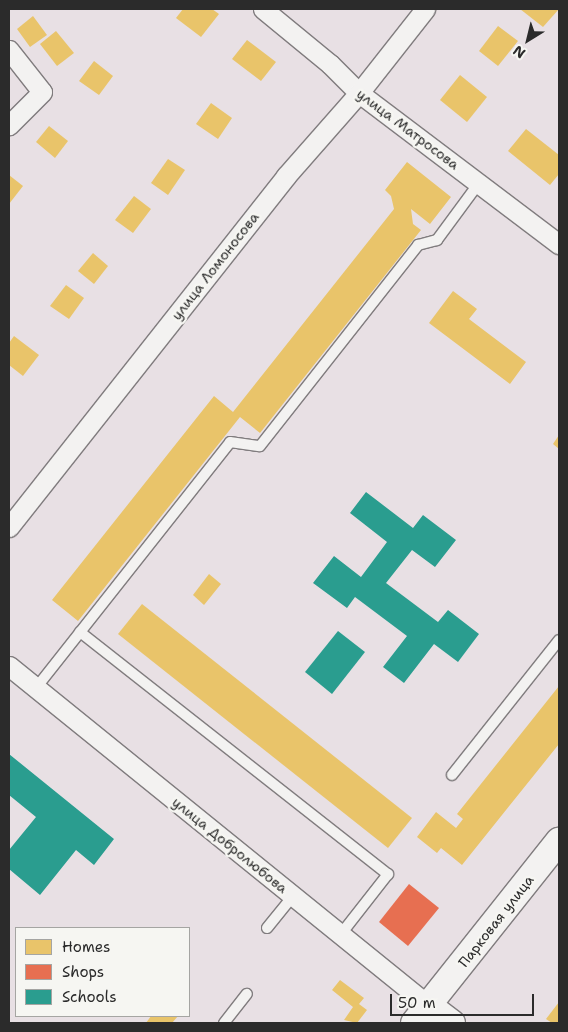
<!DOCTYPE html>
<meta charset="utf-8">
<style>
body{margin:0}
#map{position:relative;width:568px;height:1032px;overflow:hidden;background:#e8e0e4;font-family:"Shantell Sans",sans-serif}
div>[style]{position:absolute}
.homes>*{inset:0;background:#e9c46a}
.shops>*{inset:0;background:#e76f51}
.schools>*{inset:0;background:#2a9d8f}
.roads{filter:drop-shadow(1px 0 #807c7e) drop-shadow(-1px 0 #807c7e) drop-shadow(0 1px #807c7e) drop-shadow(0 -1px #807c7e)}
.lane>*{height:10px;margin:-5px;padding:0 5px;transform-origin:5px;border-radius:5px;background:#f3f2f1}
.street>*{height:19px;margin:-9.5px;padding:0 9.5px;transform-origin:9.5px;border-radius:9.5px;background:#f3f2f1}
.secondary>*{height:26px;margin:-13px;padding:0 13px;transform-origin:13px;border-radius:13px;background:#f3f2f1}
span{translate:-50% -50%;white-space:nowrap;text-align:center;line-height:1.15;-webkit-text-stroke:5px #f6f6f2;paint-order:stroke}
.street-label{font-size:14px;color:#2b2b2b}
.frame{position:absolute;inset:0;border:10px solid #2b2b2b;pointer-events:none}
.legend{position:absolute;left:15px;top:927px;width:175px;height:90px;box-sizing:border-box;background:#f6f6f2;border:1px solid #a5a5a2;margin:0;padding:6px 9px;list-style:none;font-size:15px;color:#2b2b2b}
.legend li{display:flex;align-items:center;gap:10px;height:25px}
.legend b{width:25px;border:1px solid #a5a5a2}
.north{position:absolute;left:503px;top:15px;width:50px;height:50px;-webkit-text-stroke:4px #f6f6f2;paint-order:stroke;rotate:216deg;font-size:14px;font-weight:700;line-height:20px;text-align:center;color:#2b2b2b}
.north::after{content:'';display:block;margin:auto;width:18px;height:22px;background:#2b2b2b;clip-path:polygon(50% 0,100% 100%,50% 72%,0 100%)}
.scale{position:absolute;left:390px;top:994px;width:144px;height:22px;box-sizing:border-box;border:2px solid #2b2b2b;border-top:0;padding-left:6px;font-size:15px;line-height:18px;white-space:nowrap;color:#2b2b2b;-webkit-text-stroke:4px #f6f6f2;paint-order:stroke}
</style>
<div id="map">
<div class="homes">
<i style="clip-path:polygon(183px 9px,212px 9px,219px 14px,201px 37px,176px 18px)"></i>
<i style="clip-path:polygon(520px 9px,559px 9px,543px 27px)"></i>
<i style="clip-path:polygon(33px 16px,47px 35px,30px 47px,17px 29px)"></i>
<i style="clip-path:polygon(498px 26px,518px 41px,498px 66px,479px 51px)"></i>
<i style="clip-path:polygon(56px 31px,74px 53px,57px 66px,40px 44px)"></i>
<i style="clip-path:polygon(247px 40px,276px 62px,261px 81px,232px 59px)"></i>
<i style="clip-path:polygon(94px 61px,113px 76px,99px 95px,79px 81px)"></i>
<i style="clip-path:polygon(460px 75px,487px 97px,467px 122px,440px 100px)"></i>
<i style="clip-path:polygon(211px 103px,232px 118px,218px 139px,196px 124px)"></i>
<i style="clip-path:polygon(49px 126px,68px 141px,55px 158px,36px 142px)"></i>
<i style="clip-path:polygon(526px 129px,559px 155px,559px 174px,550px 185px,508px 151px)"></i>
<i style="clip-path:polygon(168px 159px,185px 170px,168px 195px,151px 183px)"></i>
<i style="clip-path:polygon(407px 162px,451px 197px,430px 224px,411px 209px,413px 224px,421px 230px,260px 433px,240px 417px,78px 621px,52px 600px,214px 396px,233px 412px,394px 209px,391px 196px,385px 190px)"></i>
<i style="clip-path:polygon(9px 175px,23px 186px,9px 204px)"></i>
<i style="clip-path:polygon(134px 196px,151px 209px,133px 233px,115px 220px)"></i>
<i style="clip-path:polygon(93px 253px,108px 266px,94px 284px,78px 271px)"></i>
<i style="clip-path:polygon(66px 285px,84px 298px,69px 319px,50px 306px)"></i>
<i style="clip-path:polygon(453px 291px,477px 309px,469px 319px,526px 362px,510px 384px,429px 323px)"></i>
<i style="clip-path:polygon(14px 336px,39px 355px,23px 376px,9px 365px,9px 343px)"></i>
<i style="clip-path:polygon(559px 435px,559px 449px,553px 444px)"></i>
<i style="clip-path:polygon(209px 574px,221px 584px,204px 605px,193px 595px)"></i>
<i style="clip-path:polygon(142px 604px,412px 818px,388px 848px,118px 634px)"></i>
<i style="clip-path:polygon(559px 686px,559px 744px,462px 865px,441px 848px,437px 853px,417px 837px,436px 812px,456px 828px,463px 819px,457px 814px)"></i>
<i style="clip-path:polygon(340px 980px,364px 998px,359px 1004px,367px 1010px,357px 1023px,344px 1020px,353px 1007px,332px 990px)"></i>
<i style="clip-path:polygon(559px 1002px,559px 1023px,552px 1023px,546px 1019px)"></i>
<i style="clip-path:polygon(151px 1016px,178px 1016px,172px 1023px,146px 1023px)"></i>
</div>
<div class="shops">
<i style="clip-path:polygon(409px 884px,439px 908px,408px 946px,379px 922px)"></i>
</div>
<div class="schools">
<i style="clip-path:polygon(366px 492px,413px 528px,423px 515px,456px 540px,435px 567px,412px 550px,386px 583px,438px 622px,448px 610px,479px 634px,458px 662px,434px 644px,404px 683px,383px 667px,407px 636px,355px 597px,347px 608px,313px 583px,334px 556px,361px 577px,387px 542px,350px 513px)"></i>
<i style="clip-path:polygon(338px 631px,365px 652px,332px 694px,305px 672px)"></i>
<i style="clip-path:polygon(9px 754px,114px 839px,94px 865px,76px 850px,40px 895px,9px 869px,9px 850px,36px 817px,9px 795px)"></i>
</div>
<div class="roads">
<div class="lane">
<i style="left:80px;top:632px;width:392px;rotate:38.2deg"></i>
<i style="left:388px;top:874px;width:76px;rotate:128.1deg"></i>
<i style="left:36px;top:688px;width:313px;rotate:-51.7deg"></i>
<i style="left:230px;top:442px;width:30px;rotate:8deg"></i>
<i style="left:260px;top:446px;width:256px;rotate:-51.8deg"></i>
<i style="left:418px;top:245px;width:20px;rotate:-15deg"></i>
<i style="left:437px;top:240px;width:71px;rotate:-53.6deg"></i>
<i style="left:452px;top:775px;width:172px;rotate:-51.6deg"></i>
<i style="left:267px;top:928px;width:41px;rotate:-50.9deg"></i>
<i style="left:224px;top:1023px;width:37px;rotate:-52deg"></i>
</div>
<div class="street">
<i style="left:263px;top:9px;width:87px;rotate:39.4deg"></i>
<i style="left:330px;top:64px;width:41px;rotate:45deg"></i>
<i style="left:359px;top:93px;width:251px;rotate:37.1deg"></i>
<i style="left:9px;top:50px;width:53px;rotate:51.8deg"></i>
<i style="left:42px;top:92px;width:47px;rotate:135deg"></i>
<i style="left:9px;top:527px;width:447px;rotate:-51.7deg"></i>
<i style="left:286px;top:176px;width:111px;rotate:-48.7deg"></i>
<i style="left:359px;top:93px;width:107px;rotate:-51.8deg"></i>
<i style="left:9px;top:666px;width:539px;rotate:38.98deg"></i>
</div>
<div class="secondary">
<i style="left:428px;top:1005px;width:30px;rotate:37deg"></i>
<i style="left:414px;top:1023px;width:233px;rotate:-51.5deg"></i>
</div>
</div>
<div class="street-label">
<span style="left:408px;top:129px;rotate:37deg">улица Матросова</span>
<span style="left:215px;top:266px;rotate:-52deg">улица Ломоносова</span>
<span style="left:230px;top:845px;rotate:39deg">улица Добролюбова</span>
<span style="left:496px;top:921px;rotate:-52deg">Парковая улица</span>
</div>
<div class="frame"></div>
<ul class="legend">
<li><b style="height:14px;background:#e9c46a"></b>Homes</li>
<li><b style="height:14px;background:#e76f51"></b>Shops</li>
<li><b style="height:14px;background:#2a9d8f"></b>Schools</li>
</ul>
<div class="north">N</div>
<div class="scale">50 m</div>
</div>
